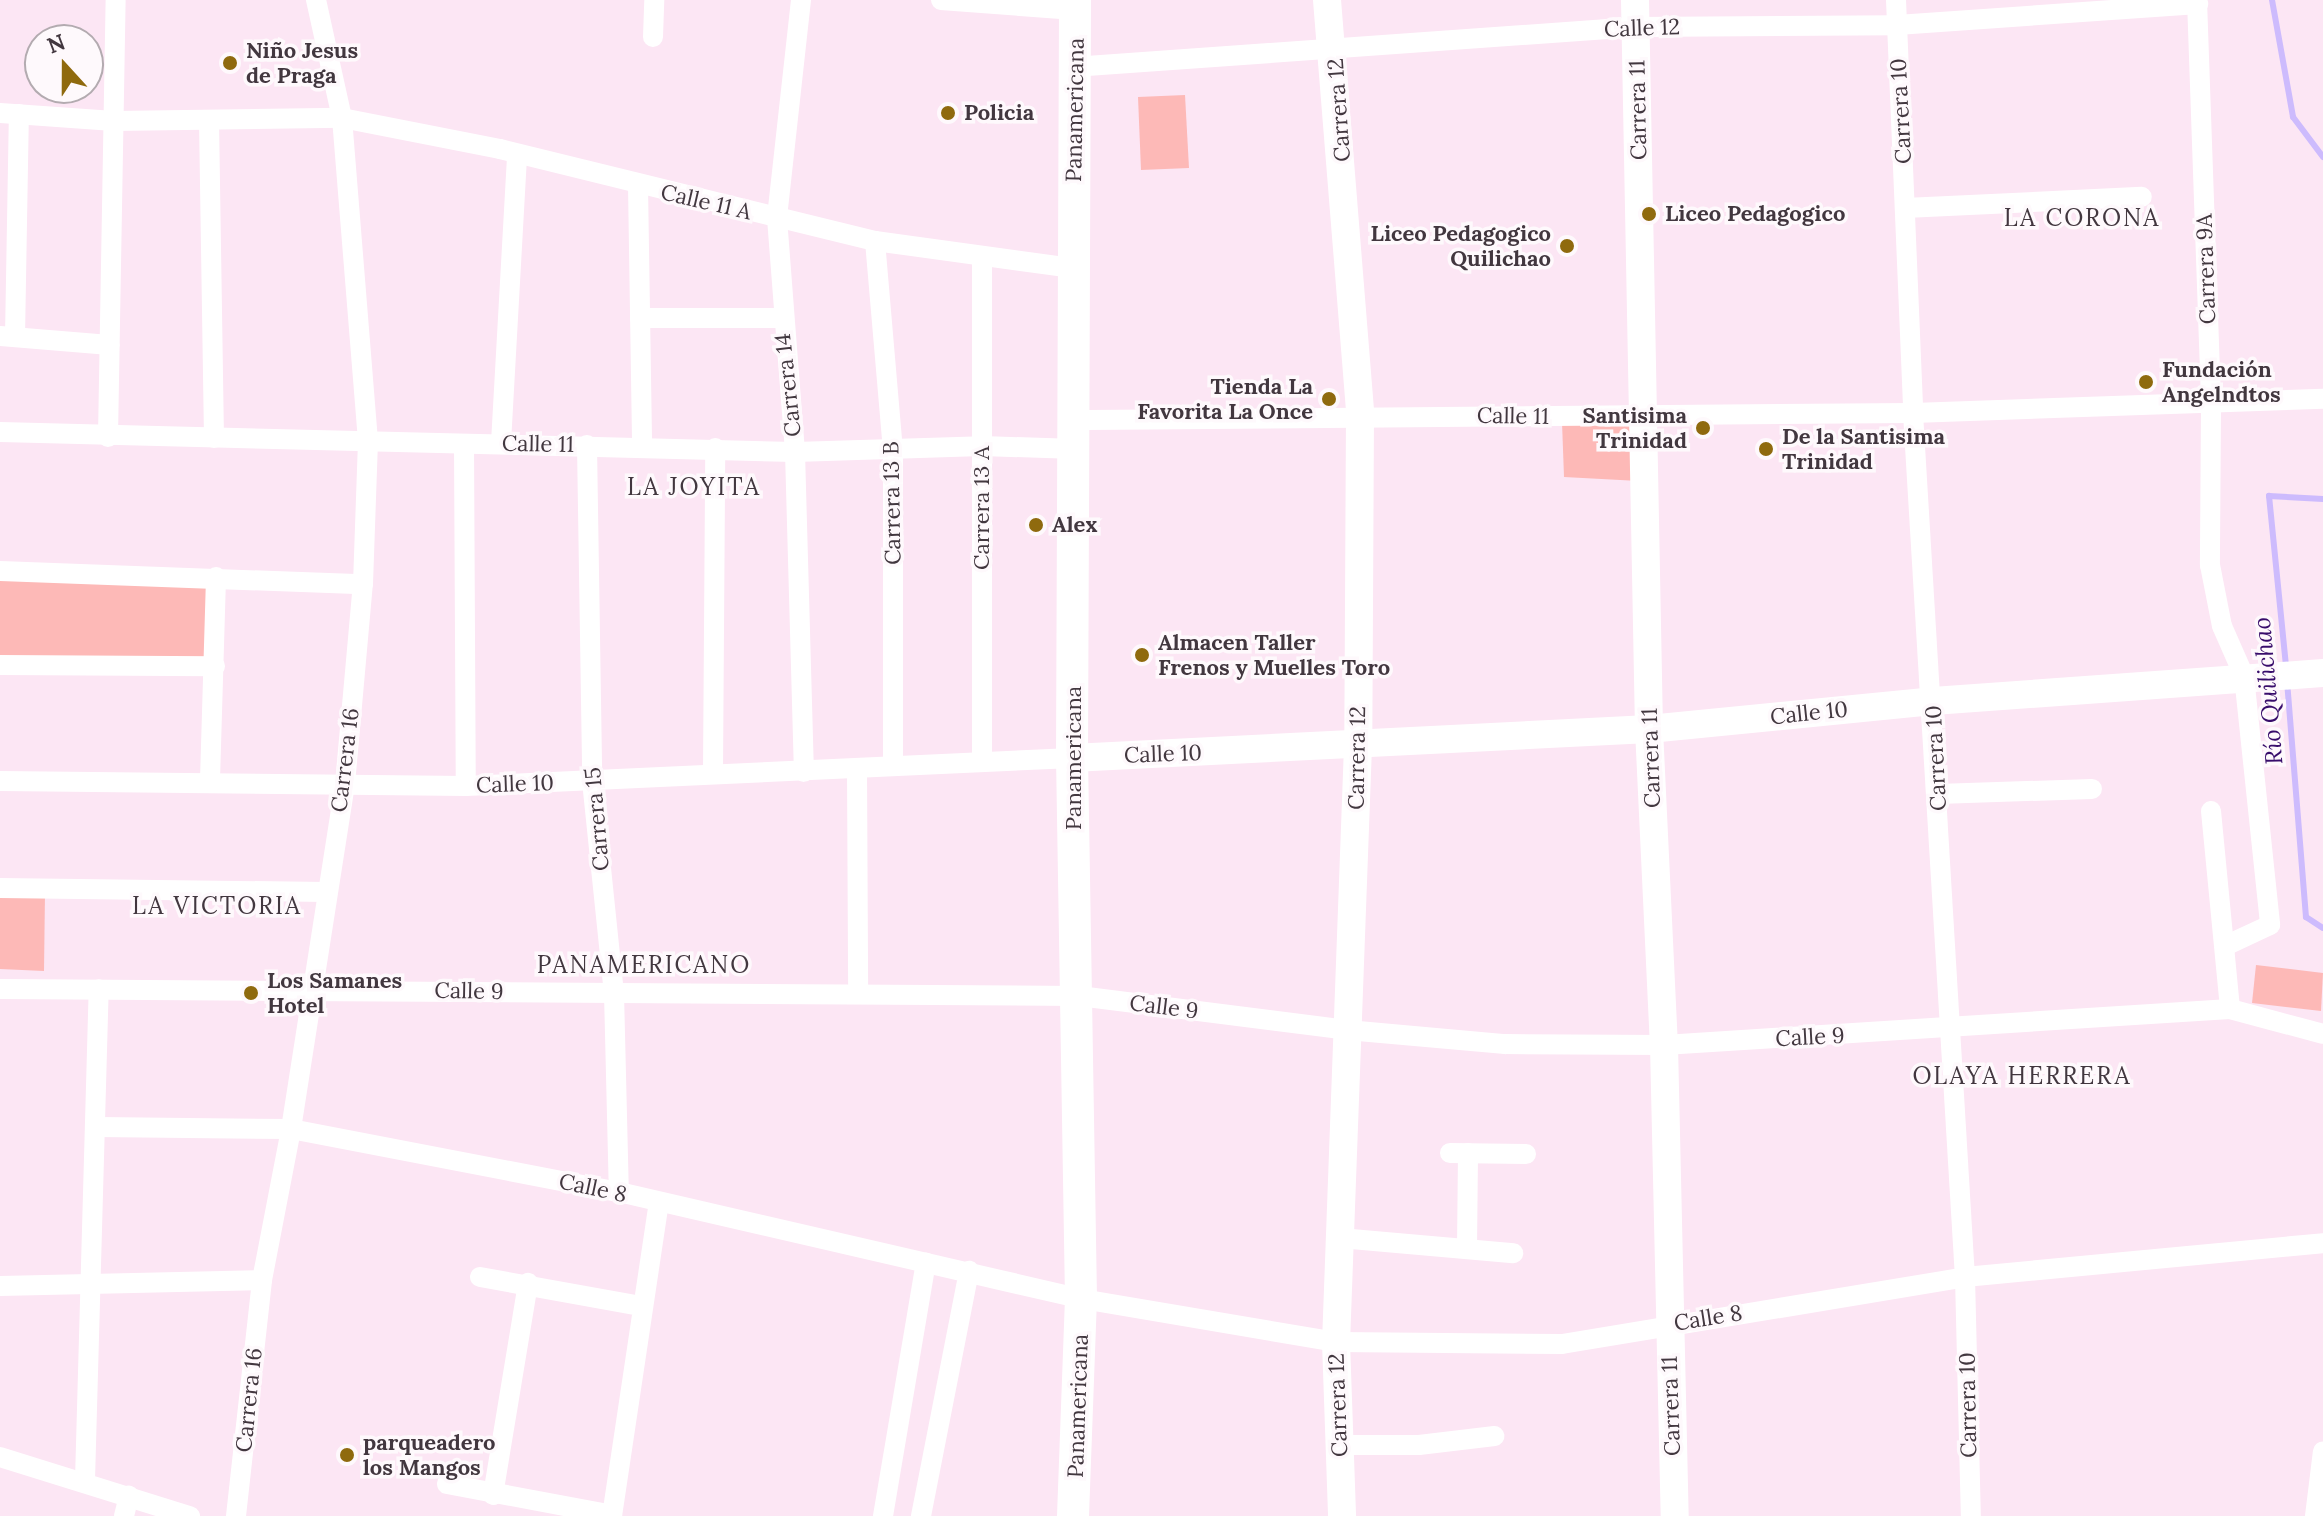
<!DOCTYPE html>
<meta charset="utf-8">
<style>
body{margin:0}
#map{position:relative;width:2323px;height:1516px;overflow:hidden;background:#fce6f4;font-family:Lora,serif}
div>[style]{position:absolute}
.green>*{inset:0;background:#fdb9b7}
.stream>*{height:6px;margin:-3px;padding:0 3px;transform-origin:3px;border-radius:3px;background:#cdbbfd}
.street>*{height:20px;margin:-10px;padding:0 10px;transform-origin:10px;border-radius:10px;background:#fff}
.secondary>*{height:28px;margin:-14px;padding:0 14px;transform-origin:14px;border-radius:14px;background:#fff}
.primary>*{height:32px;margin:-16px;padding:0 16px;transform-origin:16px;border-radius:16px;background:#fff}
.dots>*{width:22px;height:22px;translate:-50% -50%;box-sizing:border-box;border:4px solid #fef9fc;border-radius:50%}
span{translate:-50% -50%;white-space:nowrap;text-align:center;line-height:1.15;-webkit-text-stroke:7px #fef9fc;paint-order:stroke}
.street-label{font-size:22px;color:#42373f}
.poi-label{font-size:22px;color:#42373f;font-weight:700}
.left{translate:0 -50%;text-align:left}
.right{translate:-100% -50%;text-align:right}
.neighbourhood-label{font-size:24px;color:#42373f;letter-spacing:2px}
.water-label{font-size:24px;color:#380d6b;font-style:italic}
.north{position:absolute;left:24px;top:24px;width:80px;height:80px;box-sizing:border-box;background:#fef9fc;border:2px solid #b3abb0;border-radius:50%;rotate:339deg;font-size:22px;font-weight:700;line-height:32px;text-align:center;color:#42373f}
.north::after{content:'';display:block;margin:auto;width:28px;height:36px;background:#8f6a0e;clip-path:polygon(50% 0,100% 100%,50% 72%,0 100%)}
</style>
<div id="map">
<div class="green">
<i style="clip-path:polygon(1185px 95px,1189px 168px,1141px 170px,1138px 97px)"></i>
<i style="clip-path:polygon(1640px 421px,1639px 481px,1564px 477px,1562px 422px)"></i>
<i style="clip-path:polygon(0 576px,210px 585px,208px 664px,0 659px)"></i>
<i style="clip-path:polygon(45px 893px,44px 971px,0 969px,0 894px)"></i>
<i style="clip-path:polygon(2256px 965px,2323px 973px,2321px 1011px,2252px 1003px)"></i>
</div>
<div class="stream">
<i style="left:2272px;top:0;width:119px;rotate:79.8deg"></i>
<i style="left:2293px;top:117px;width:50px;rotate:53.1deg"></i>
<i style="left:2286px;top:666px;width:171px;rotate:-95.7deg"></i>
<i style="left:2269px;top:496px;width:54px;rotate:3.2deg"></i>
<i style="left:2287px;top:681px;width:237px;rotate:85.4deg"></i>
<i style="left:2306px;top:917px;width:20px;rotate:33deg"></i>
</div>
<div class="street">
<i style="left:801px;top:0;width:219px;rotate:96.3deg"></i>
<i style="left:777px;top:218px;width:235px;rotate:85.6deg"></i>
<i style="left:795px;top:452px;width:320px;rotate:88.4deg"></i>
<i style="left:941px;top:0;width:134px;rotate:4.3deg"></i>
<i style="left:1896px;top:0;width:413px;rotate:87.6deg"></i>
<i style="left:1913px;top:413px;width:866px;rotate:86.56deg"></i>
<i style="left:1965px;top:1277px;width:239px;rotate:88.6deg"></i>
<i style="left:2197px;top:0;width:407px;rotate:88deg"></i>
<i style="left:2211px;top:407px;width:158px;rotate:90.4deg"></i>
<i style="left:2210px;top:565px;width:62px;rotate:78.9deg"></i>
<i style="left:2222px;top:626px;width:55px;rotate:66.3deg"></i>
<i style="left:2244px;top:676px;width:250px;rotate:84deg"></i>
<i style="left:2270px;top:925px;width:50px;rotate:155deg"></i>
<i style="left:653px;top:37px;width:37px;rotate:-88deg"></i>
<i style="left:1087px;top:66px;width:550px;rotate:-4.06deg"></i>
<i style="left:1636px;top:27px;width:261px;rotate:-0.4deg"></i>
<i style="left:1897px;top:25px;width:302px;rotate:-4deg"></i>
<i style="left:0;top:113px;width:114px;rotate:4deg"></i>
<i style="left:114px;top:121px;width:228px;rotate:-0.8deg"></i>
<i style="left:342px;top:118px;width:161px;rotate:11.1deg"></i>
<i style="left:500px;top:149px;width:386px;rotate:13.8deg"></i>
<i style="left:875px;top:241px;width:200px;rotate:7.8deg"></i>
<i style="left:209px;top:120px;width:318px;rotate:89.1deg"></i>
<i style="left:638px;top:185px;width:261px;rotate:89.1deg"></i>
<i style="left:1905px;top:208px;width:237px;rotate:-2.7deg"></i>
<i style="left:875px;top:241px;width:209px;rotate:85.1deg"></i>
<i style="left:893px;top:449px;width:317px;rotate:90deg"></i>
<i style="left:982px;top:256px;width:504px;rotate:90deg"></i>
<i style="left:640px;top:318px;width:142px"></i>
<i style="left:0;top:336px;width:110px;rotate:4.7deg"></i>
<i style="left:15px;top:337px;width:223px;rotate:-89deg"></i>
<i style="left:1087px;top:420px;width:826px;rotate:-0.49deg"></i>
<i style="left:1913px;top:413px;width:410px;rotate:-2deg"></i>
<i style="left:0;top:432px;width:795px;rotate:1.44deg"></i>
<i style="left:795px;top:452px;width:187px;rotate:-1.8deg"></i>
<i style="left:982px;top:446px;width:94px;rotate:1.8deg"></i>
<i style="left:108px;top:437px;width:437px;rotate:-89deg"></i>
<i style="left:501px;top:443px;width:288px;rotate:-86.8deg"></i>
<i style="left:464px;top:445px;width:341px;rotate:89.7deg"></i>
<i style="left:587px;top:445px;width:336px;rotate:89.1deg"></i>
<i style="left:592px;top:781px;width:213px;rotate:84.1deg"></i>
<i style="left:614px;top:993px;width:199px;rotate:88.6deg"></i>
<i style="left:0;top:571px;width:363px;rotate:2.1deg"></i>
<i style="left:0;top:665px;width:215px;rotate:0.3deg"></i>
<i style="left:857px;top:770px;width:221px;rotate:89.7deg"></i>
<i style="left:713px;top:773px;width:325px;rotate:-89.6deg"></i>
<i style="left:210px;top:780px;width:203px;rotate:-88.3deg"></i>
<i style="left:0;top:781px;width:466px;rotate:0.6deg"></i>
<i style="left:466px;top:786px;width:607px;rotate:-2.65deg"></i>
<i style="left:1938px;top:794px;width:154px;rotate:-1.9deg"></i>
<i style="left:2211px;top:811px;width:199px;rotate:84.5deg"></i>
<i style="left:0;top:888px;width:326px;rotate:0.7deg"></i>
<i style="left:0;top:989px;width:1079px;rotate:0.37deg"></i>
<i style="left:1079px;top:996px;width:270px;rotate:7.2deg"></i>
<i style="left:1347px;top:1030px;width:159px;rotate:5.1deg"></i>
<i style="left:1505px;top:1044px;width:159px;rotate:0.4deg"></i>
<i style="left:1664px;top:1045px;width:567px;rotate:-3.64deg"></i>
<i style="left:2230px;top:1009px;width:96px;rotate:15deg"></i>
<i style="left:97px;top:1127px;width:194px;rotate:0.6deg"></i>
<i style="left:291px;top:1129px;width:334px;rotate:10.9deg"></i>
<i style="left:619px;top:1192px;width:474px;rotate:13deg"></i>
<i style="left:1450px;top:1153px;width:76px;rotate:0.8deg"></i>
<i style="left:1340px;top:1238px;width:174px;rotate:5deg"></i>
<i style="left:1467px;top:1249px;width:96px;rotate:-89.4deg"></i>
<i style="left:480px;top:1277px;width:164px;rotate:10.2deg"></i>
<i style="left:0;top:1286px;width:262px;rotate:-1.3deg"></i>
<i style="left:1094px;top:1301px;width:245px;rotate:9.6deg"></i>
<i style="left:1336px;top:1342px;width:226px;rotate:0.5deg"></i>
<i style="left:1562px;top:1344px;width:409px;rotate:-9.4deg"></i>
<i style="left:1965px;top:1277px;width:360px;rotate:-5.4deg"></i>
<i style="left:1339px;top:1445px;width:80px"></i>
<i style="left:1419px;top:1445px;width:76px;rotate:-6.8deg"></i>
<i style="left:0;top:1457px;width:199px;rotate:17.3deg"></i>
<i style="left:85px;top:1480px;width:491px;rotate:-88.4deg"></i>
<i style="left:447px;top:1484px;width:168px;rotate:10.6deg"></i>
<i style="left:493px;top:1495px;width:215px;rotate:-80.6deg"></i>
<i style="left:124px;top:1516px;width:21px;rotate:-76deg"></i>
<i style="left:236px;top:1516px;width:237px;rotate:-83.7deg"></i>
<i style="left:262px;top:1280px;width:154px;rotate:-79.1deg"></i>
<i style="left:291px;top:1129px;width:349px;rotate:-81.1deg"></i>
<i style="left:345px;top:784px;width:201px;rotate:-84.9deg"></i>
<i style="left:363px;top:584px;width:143px;rotate:-88deg"></i>
<i style="left:368px;top:441px;width:324px;rotate:-94.6deg"></i>
<i style="left:342px;top:118px;width:121px;rotate:-102.4deg"></i>
<i style="left:612px;top:1516px;width:317px;rotate:-81.5deg"></i>
<i style="left:883px;top:1516px;width:257px;rotate:-80.4deg"></i>
<i style="left:921px;top:1516px;width:250px;rotate:-78.9deg"></i>
<i style="left:2315px;top:1516px;width:65px;rotate:-83deg"></i>
</div>
<div class="secondary">
<i style="left:1327px;top:0;width:415px;rotate:85.4deg"></i>
<i style="left:1360px;top:414px;width:332px;rotate:90.3deg"></i>
<i style="left:1358px;top:746px;width:596px;rotate:92.11deg"></i>
<i style="left:1336px;top:1342px;width:174px;rotate:88deg"></i>
<i style="left:1635px;top:0;width:729px;rotate:88.9deg"></i>
<i style="left:1649px;top:729px;width:316px;rotate:87.3deg"></i>
<i style="left:1664px;top:1045px;width:471px;rotate:88.7deg"></i>
<i style="left:1072px;top:758px;width:578px;rotate:-2.88deg"></i>
<i style="left:1649px;top:729px;width:285px;rotate:-5.6deg"></i>
<i style="left:1933px;top:701px;width:391px;rotate:-4.1deg"></i>
</div>
<div class="primary">
<i style="left:1073px;top:1516px;width:217px;rotate:-87.9deg"></i>
<i style="left:1081px;top:1299px;width:541px;rotate:-90.95deg"></i>
<i style="left:1072px;top:758px;width:758px;rotate:-89.77deg"></i>
</div>
<div class="dots">
<i style="left:230px;top:63px;background:#8f6a0e"></i>
<i style="left:948px;top:113px;background:#8f6a0e"></i>
<i style="left:1649px;top:214px;background:#8f6a0e"></i>
<i style="left:1567px;top:246px;background:#8f6a0e"></i>
<i style="left:2146px;top:382px;background:#8f6a0e"></i>
<i style="left:1329px;top:399px;background:#8f6a0e"></i>
<i style="left:1703px;top:428px;background:#8f6a0e"></i>
<i style="left:1766px;top:449px;background:#8f6a0e"></i>
<i style="left:1036px;top:525px;background:#8f6a0e"></i>
<i style="left:1142px;top:655px;background:#8f6a0e"></i>
<i style="left:251px;top:993px;background:#8f6a0e"></i>
<i style="left:347px;top:1455px;background:#8f6a0e"></i>
</div>
<div class="street-label">
<span style="left:1642px;top:28px;rotate:-2deg">Calle 12</span>
<span style="left:1075px;top:110px;rotate:-89deg">Panamericana</span>
<span style="left:1339px;top:110px;rotate:-94deg">Carrera 12</span>
<span style="left:1638px;top:110px;rotate:-91deg">Carrera 11</span>
<span style="left:1901px;top:111px;rotate:-93deg">Carrera 10</span>
<span style="left:706px;top:202px;rotate:13deg">Calle 11 A</span>
<span style="left:2206px;top:269px;rotate:-92deg">Carrera 9A</span>
<span style="left:788px;top:385px;rotate:-96deg">Carrera 14</span>
<span style="left:1513px;top:416px;rotate:1deg">Calle 11</span>
<span style="left:538px;top:444px;rotate:1deg">Calle 11</span>
<span style="left:892px;top:503px;rotate:-91deg">Carrera 13 B</span>
<span style="left:982px;top:508px;rotate:-90deg">Carrera 13 A</span>
<span style="left:1809px;top:713px;rotate:-6deg">Calle 10</span>
<span style="left:1163px;top:754px;rotate:-2deg">Calle 10</span>
<span style="left:1074px;top:758px;rotate:-90deg">Panamericana</span>
<span style="left:1357px;top:758px;rotate:-89deg">Carrera 12</span>
<span style="left:1651px;top:758px;rotate:-92deg">Carrera 11</span>
<span style="left:1936px;top:758px;rotate:-93deg">Carrera 10</span>
<span style="left:345px;top:760px;rotate:-83deg">Carrera 16</span>
<span style="left:515px;top:784px;rotate:-2deg">Calle 10</span>
<span style="left:597px;top:819px;rotate:-95deg">Carrera 15</span>
<span style="left:469px;top:991px;rotate:1deg">Calle 9</span>
<span style="left:1164px;top:1007px;rotate:7deg">Calle 9</span>
<span style="left:1810px;top:1037px;rotate:-3deg">Calle 9</span>
<span style="left:593px;top:1188px;rotate:12deg">Calle 8</span>
<span style="left:1708px;top:1318px;rotate:-9deg">Calle 8</span>
<span style="left:249px;top:1400px;rotate:-84deg">Carrera 16</span>
<span style="left:1338px;top:1405px;rotate:-92deg">Carrera 12</span>
<span style="left:1968px;top:1405px;rotate:-91deg">Carrera 10</span>
<span style="left:1078px;top:1406px;rotate:-88deg">Panamericana</span>
<span style="left:1671px;top:1406px;rotate:-92deg">Carrera 11</span>
</div>
<div class="poi-label">
<span class="left" style="left:246px;top:63px">Niño Jesus<br>de Praga</span>
<span class="left" style="left:964px;top:113px">Policia</span>
<span class="left" style="left:1665px;top:214px">Liceo Pedagogico</span>
<span class="right" style="left:1551px;top:246px">Liceo Pedagogico<br>Quilichao</span>
<span class="left" style="left:2162px;top:382px">Fundación<br>Angelndtos</span>
<span class="right" style="left:1313px;top:399px">Tienda La<br>Favorita La Once</span>
<span class="right" style="left:1687px;top:428px">Santisima<br>Trinidad</span>
<span class="left" style="left:1782px;top:449px">De la Santisima<br>Trinidad</span>
<span class="left" style="left:1052px;top:525px">Alex</span>
<span class="left" style="left:1158px;top:655px">Almacen Taller<br>Frenos y Muelles Toro</span>
<span class="left" style="left:267px;top:993px">Los Samanes<br>Hotel</span>
<span class="left" style="left:363px;top:1455px">parqueadero<br>los Mangos</span>
</div>
<div class="neighbourhood-label">
<span style="left:2082px;top:218px">LA CORONA</span>
<span style="left:694px;top:487px">LA JOYITA</span>
<span style="left:217px;top:906px">LA VICTORIA</span>
<span style="left:644px;top:965px">PANAMERICANO</span>
<span style="left:2022px;top:1076px">OLAYA HERRERA</span>
</div>
<div class="water-label">
<span style="left:2268px;top:691px;rotate:-95deg">Río Quilichao</span>
</div>
<div class="north">N</div>
</div>
